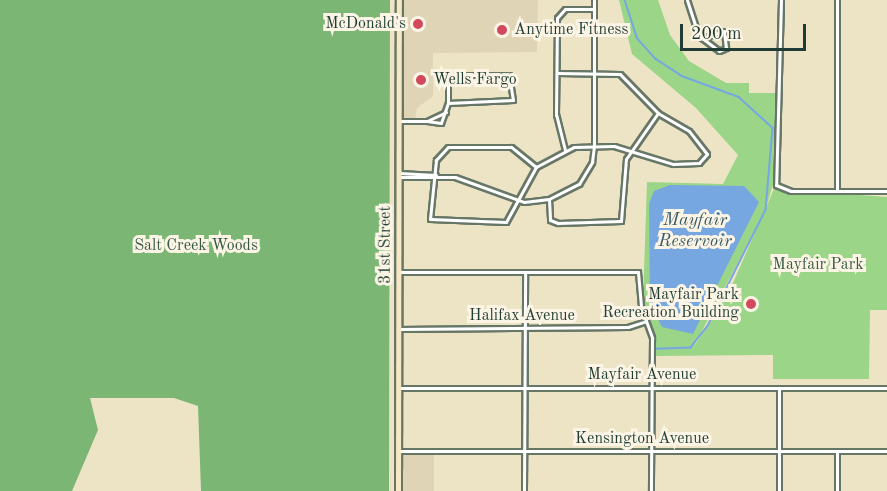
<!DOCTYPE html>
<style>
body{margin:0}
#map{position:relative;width:887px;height:491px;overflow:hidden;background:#ede4c5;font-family:"Old Standard TT",serif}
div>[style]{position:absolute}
.built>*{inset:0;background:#dfd4b5}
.green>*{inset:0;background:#9ad588}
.forest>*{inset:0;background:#7bb674}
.water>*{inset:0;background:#77a7e1}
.stream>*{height:1.5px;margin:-0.75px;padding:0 0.75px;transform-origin:0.75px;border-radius:0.75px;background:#77a7e1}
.roads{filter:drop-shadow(2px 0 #677767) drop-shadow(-2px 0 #677767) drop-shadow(0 2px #677767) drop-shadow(0 -2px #677767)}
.street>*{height:3px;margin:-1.5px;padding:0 1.5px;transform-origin:1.5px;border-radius:1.5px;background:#fff}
.secondary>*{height:4.5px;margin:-2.25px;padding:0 2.25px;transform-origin:2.25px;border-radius:2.25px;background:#f7e8c3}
.dots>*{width:16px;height:16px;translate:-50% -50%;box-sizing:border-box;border:3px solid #fcf5e5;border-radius:50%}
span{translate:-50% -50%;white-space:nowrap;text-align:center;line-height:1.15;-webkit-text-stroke:6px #fcf5e5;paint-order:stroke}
.poi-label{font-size:16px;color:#1f3d34}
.right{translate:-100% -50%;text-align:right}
.left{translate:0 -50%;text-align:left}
.street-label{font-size:16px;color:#1f3d34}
.park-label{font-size:16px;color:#385b45}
.water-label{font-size:18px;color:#395d68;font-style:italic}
.scale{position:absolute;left:680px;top:24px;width:126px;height:27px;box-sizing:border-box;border:3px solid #1f3d34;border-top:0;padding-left:8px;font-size:18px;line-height:21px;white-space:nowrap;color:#1f3d34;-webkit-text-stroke:4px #fcf5e5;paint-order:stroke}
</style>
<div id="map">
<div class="built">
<i style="clip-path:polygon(404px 0,538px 0,537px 52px,433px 53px,433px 96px,417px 108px,415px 120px,403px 120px)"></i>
<i style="clip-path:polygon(402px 451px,434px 451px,434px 491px,402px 491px)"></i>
</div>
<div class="green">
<i style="clip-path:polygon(619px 0,658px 0,670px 35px,689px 61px,726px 83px,749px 83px,749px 93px,778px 93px,776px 175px,765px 211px,693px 348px,729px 292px,774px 189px,887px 197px,887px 310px,870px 310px,869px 379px,773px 379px,773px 355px,655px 356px,643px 302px,647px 182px,723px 184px,738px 155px,696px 108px,632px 54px)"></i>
</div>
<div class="forest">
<i style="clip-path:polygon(0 0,390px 0,389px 491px,201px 491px,198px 406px,174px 398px,90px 398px,98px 430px,72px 491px,0 491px)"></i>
</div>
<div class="water">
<i style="clip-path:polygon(670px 185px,744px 186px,759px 202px,693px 334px,662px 327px,650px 303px,649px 204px,654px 191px)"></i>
</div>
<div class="stream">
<i style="left:625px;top:0;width:40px;rotate:72deg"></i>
<i style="left:637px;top:38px;width:28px;rotate:48deg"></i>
<i style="left:656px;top:59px;width:31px;rotate:33deg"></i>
<i style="left:682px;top:76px;width:61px;rotate:20.2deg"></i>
<i style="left:739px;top:97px;width:46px;rotate:42.4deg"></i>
<i style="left:773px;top:128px;width:82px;rotate:94.9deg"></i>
<i style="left:766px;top:210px;width:130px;rotate:116.6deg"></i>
<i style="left:708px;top:326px;width:28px;rotate:128deg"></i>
<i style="left:691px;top:348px;width:35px;rotate:178deg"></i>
</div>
<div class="roads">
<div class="street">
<i style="left:687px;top:0;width:36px;rotate:72deg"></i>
<i style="left:698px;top:34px;width:6px;rotate:45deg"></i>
<i style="left:702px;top:38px;width:21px;rotate:37deg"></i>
<i style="left:719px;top:51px;width:8px;rotate:-23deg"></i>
<i style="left:726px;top:48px;width:17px;rotate:-97deg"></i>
<i style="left:724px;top:31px;width:23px;rotate:162deg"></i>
<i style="left:781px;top:0;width:185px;rotate:91.5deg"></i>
<i style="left:776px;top:185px;width:16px;rotate:22deg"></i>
<i style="left:791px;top:191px;width:96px"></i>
<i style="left:457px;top:75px;width:52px"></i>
<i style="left:509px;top:75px;width:25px;rotate:81deg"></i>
<i style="left:513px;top:100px;width:65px;rotate:177.4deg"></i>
<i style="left:448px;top:103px;width:24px;rotate:-90deg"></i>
<i style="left:448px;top:79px;width:10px;rotate:-24deg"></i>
<i style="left:399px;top:121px;width:28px"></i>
<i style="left:427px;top:121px;width:21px;rotate:-25deg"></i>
<i style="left:427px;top:121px;width:14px;rotate:8deg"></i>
<i style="left:441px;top:123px;width:21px;rotate:-71deg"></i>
<i style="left:565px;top:150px;width:36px;rotate:-104deg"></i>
<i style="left:556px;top:115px;width:97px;rotate:-89.4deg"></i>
<i style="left:557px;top:18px;width:12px;rotate:-48deg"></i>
<i style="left:565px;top:9px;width:29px"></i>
<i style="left:536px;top:167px;width:32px;rotate:-141deg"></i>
<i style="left:511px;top:147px;width:63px;rotate:180deg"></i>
<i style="left:448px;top:147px;width:18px;rotate:133deg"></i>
<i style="left:436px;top:160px;width:59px;rotate:95.8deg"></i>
<i style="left:430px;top:219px;width:76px;rotate:2.3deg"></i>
<i style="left:506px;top:222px;width:63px;rotate:-61.4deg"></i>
<i style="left:536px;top:167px;width:43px;rotate:-27.8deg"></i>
<i style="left:574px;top:147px;width:40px;rotate:-1.4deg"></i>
<i style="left:614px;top:146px;width:62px;rotate:17deg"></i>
<i style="left:673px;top:164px;width:26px;rotate:-2deg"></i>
<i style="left:699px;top:163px;width:12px;rotate:-48deg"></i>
<i style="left:707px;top:154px;width:29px;rotate:-128deg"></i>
<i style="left:689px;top:131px;width:36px;rotate:-150deg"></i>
<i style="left:658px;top:113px;width:54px;rotate:-134.3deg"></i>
<i style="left:620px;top:74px;width:63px;rotate:-179.1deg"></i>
<i style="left:399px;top:173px;width:37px;rotate:3deg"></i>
<i style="left:400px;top:177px;width:55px"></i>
<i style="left:455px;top:177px;width:73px;rotate:19.9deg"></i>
<i style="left:524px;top:202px;width:25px;rotate:-7deg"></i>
<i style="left:549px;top:199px;width:34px;rotate:-27deg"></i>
<i style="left:579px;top:184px;width:26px;rotate:-59deg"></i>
<i style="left:592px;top:162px;width:17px;rotate:-83deg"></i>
<i style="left:594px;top:145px;width:145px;rotate:-90deg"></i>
<i style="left:837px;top:191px;width:191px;rotate:-90deg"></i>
<i style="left:549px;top:199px;width:21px;rotate:87deg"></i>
<i style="left:550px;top:220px;width:9px;rotate:21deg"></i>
<i style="left:558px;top:223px;width:63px;rotate:-1.8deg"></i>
<i style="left:621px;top:221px;width:62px;rotate:-85.4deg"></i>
<i style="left:626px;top:159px;width:56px;rotate:-55.2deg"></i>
<i style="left:399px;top:272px;width:239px"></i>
<i style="left:638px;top:272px;width:35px;rotate:85deg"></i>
<i style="left:641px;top:307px;width:33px;rotate:70deg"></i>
<i style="left:652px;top:338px;width:153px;rotate:90.4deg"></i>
<i style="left:398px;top:329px;width:230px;rotate:-0.5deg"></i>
<i style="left:628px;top:327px;width:19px;rotate:-18deg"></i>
<i style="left:398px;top:388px;width:489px"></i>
<i style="left:398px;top:451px;width:489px"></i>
<i style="left:837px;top:451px;width:40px;rotate:90deg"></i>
<i style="left:524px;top:491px;width:219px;rotate:-89.7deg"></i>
<i style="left:779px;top:491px;width:103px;rotate:-90deg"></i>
</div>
<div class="secondary">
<i style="left:398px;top:491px;width:491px;rotate:-89.9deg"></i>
</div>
</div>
<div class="dots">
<i style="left:418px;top:24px;background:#d1495b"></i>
<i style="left:502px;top:30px;background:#d1495b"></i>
<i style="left:421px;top:80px;background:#d1495b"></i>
<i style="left:751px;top:304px;background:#d1495b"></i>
</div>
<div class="poi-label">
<span class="right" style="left:406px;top:24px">McDonald's</span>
<span class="left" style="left:514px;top:30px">Anytime Fitness</span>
<span class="left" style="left:433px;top:80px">Wells Fargo</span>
<span class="right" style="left:739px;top:304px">Mayfair Park<br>Recreation Building</span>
</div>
<div class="street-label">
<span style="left:386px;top:245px;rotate:-90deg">31st Street</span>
<span style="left:522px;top:316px">Halifax Avenue</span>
<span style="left:642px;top:375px">Mayfair Avenue</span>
<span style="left:642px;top:439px">Kensington Avenue</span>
</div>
<div class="park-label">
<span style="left:196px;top:246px">Salt Creek Woods</span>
<span style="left:818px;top:265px">Mayfair Park</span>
</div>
<div class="water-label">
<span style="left:695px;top:231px">Mayfair<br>Reservoir</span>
</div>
<div class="scale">200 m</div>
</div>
